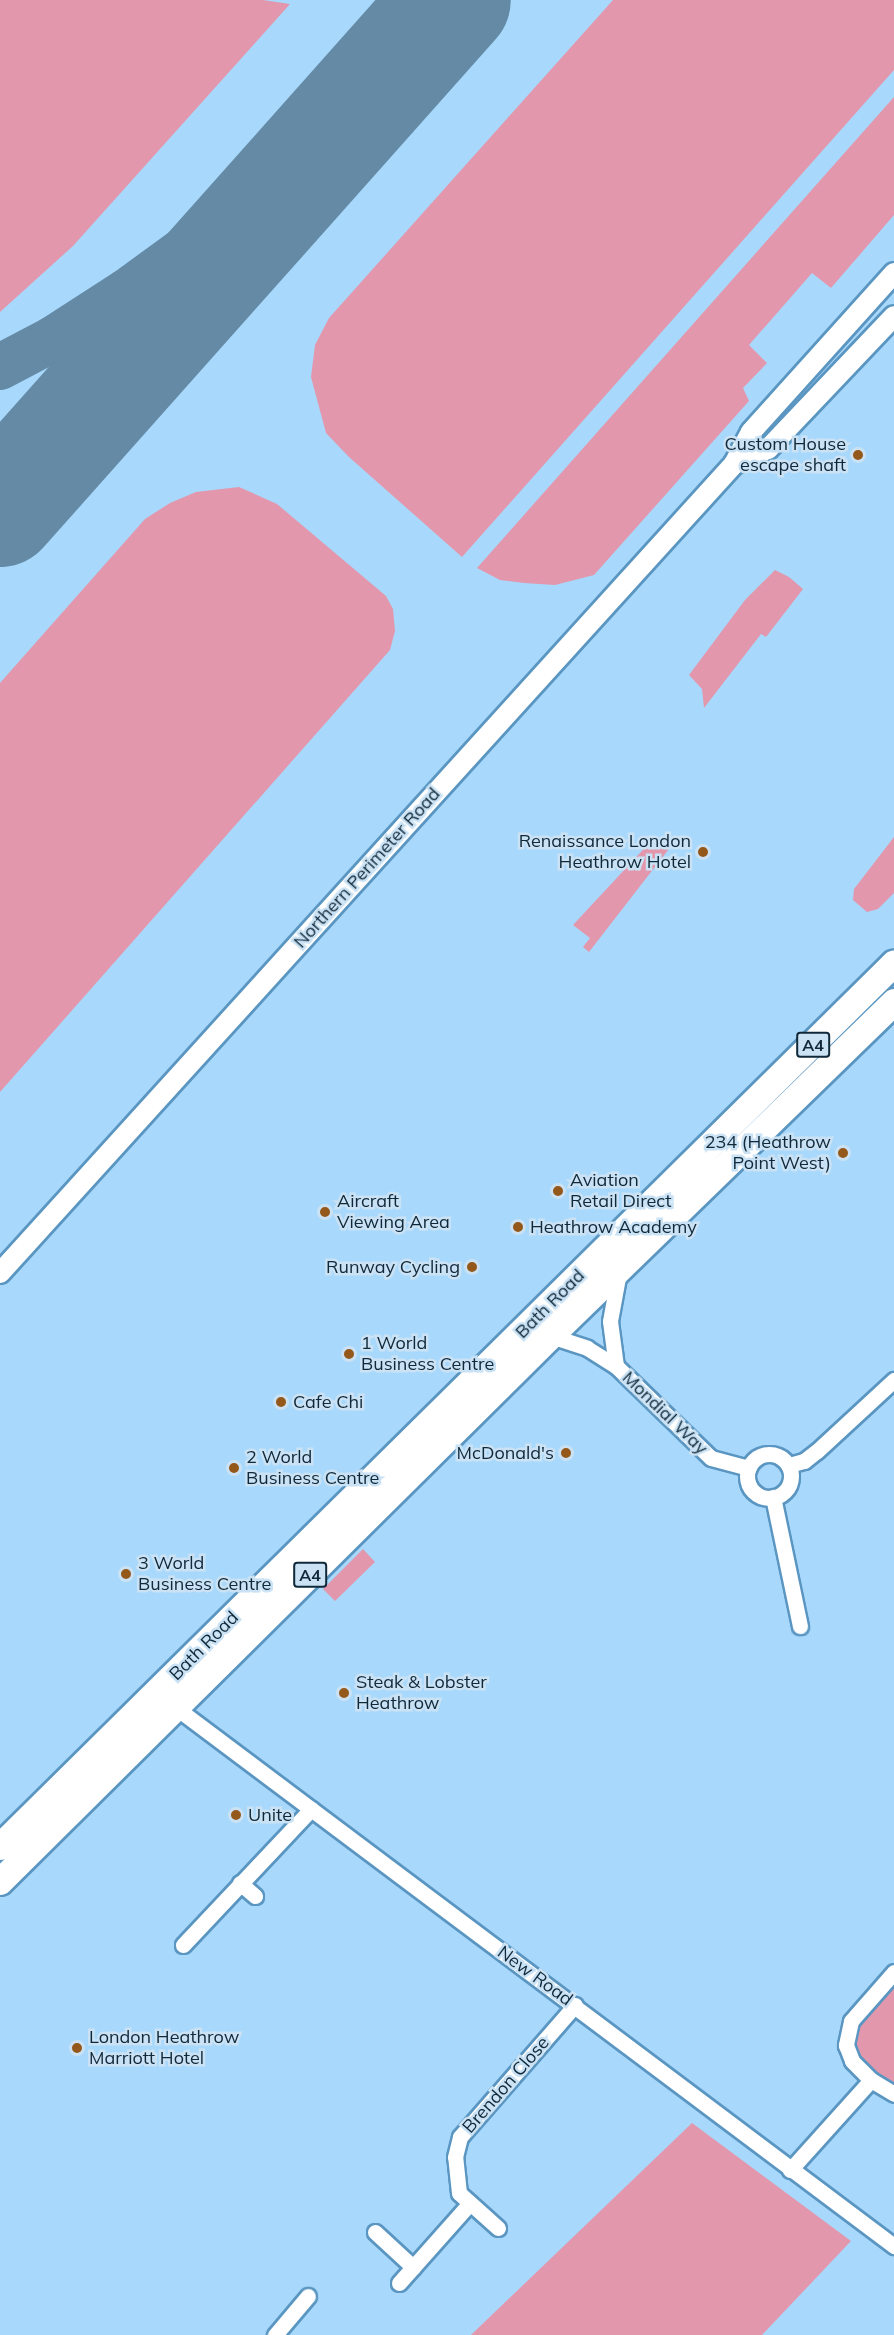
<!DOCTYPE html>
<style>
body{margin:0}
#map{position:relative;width:894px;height:2335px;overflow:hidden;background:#a8d8fc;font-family:Mulish,sans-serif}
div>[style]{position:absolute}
.green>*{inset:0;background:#e397ac}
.taxiway>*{height:46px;margin:-23px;padding:0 23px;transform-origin:23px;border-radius:23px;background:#648aa5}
.runway>*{height:116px;margin:-58px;padding:0 58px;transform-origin:58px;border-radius:58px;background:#648aa5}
.roads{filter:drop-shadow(2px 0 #5a96c1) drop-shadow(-2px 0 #5a96c1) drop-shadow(0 2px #5a96c1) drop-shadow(0 -2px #5a96c1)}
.minor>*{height:15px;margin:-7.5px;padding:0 7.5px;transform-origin:7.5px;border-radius:7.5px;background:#fff}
.minor>.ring{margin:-7.5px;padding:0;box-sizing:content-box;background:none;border:15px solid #fff;border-radius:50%}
.tertiary>*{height:20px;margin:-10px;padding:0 10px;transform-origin:10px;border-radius:10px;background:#fff}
.trunk>*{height:26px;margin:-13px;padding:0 13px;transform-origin:13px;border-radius:13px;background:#fff}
.dots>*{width:16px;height:16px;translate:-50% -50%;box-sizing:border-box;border:3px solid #cae2f4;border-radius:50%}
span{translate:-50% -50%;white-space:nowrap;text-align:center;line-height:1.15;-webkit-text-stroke:5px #cae2f4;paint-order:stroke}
.shield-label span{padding:2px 4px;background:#cae2f4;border:2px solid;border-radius:4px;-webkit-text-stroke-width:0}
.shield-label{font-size:16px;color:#0f293a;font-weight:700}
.poi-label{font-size:18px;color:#0f293a}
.right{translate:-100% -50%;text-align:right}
.left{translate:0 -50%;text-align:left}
.street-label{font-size:18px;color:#0f293a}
</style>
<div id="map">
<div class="green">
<i style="clip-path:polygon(0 0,263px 0,290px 4px,73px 246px,0 312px)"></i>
<i style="clip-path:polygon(613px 0,894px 0,894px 70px,462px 557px,349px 457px,326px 433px,311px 377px,315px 345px,329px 318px)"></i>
<i style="clip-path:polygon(894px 97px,894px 215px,831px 288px,812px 273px,749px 345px,767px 363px,743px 388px,749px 401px,594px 575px,555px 585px,524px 583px,500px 580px,477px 568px)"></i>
<i style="clip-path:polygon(239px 487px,277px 504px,386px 596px,393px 609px,395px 631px,390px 650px,0 1092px,0 683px,145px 519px,170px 503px,196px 492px)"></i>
<i style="clip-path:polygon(775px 570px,789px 577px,803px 589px,766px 637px,761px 634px,704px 708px,702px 689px,689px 675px,745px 600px)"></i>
<i style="clip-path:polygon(894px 837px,894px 893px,878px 909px,867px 912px,853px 900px,854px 889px)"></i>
<i style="clip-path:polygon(671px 838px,675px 841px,589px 952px,583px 947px,590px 938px,573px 925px,653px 839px,663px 847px)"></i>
<i style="clip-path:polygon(363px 1549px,375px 1562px,335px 1601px,323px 1589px)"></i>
<i style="clip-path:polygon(894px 1982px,894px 2087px,860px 2058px,854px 2043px,857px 2025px)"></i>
<i style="clip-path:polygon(692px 2123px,851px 2241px,762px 2335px,471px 2335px)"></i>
</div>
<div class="taxiway">
<i style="left:371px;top:92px;width:59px;rotate:-64.7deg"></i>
<i style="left:396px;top:39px;width:39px;rotate:-81deg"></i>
<i style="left:0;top:367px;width:60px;rotate:-27.8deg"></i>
<i style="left:53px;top:339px;width:87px;rotate:-32.8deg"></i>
<i style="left:126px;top:292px;width:235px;rotate:-36deg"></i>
</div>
<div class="runway">
<i style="left:0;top:509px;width:681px;rotate:-48.33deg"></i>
</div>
<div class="roads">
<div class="minor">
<i style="left:551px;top:1336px;width:38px;rotate:18deg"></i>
<i style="left:587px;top:1348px;width:34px;rotate:32deg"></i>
<i style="left:616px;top:1366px;width:132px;rotate:44.1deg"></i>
<i style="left:711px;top:1458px;width:39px;rotate:15deg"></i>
<i style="left:616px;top:1366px;width:45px;rotate:-97.6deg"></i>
<i style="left:610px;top:1321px;width:50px;rotate:-79.6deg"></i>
<i class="ring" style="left:747px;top:1454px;width:29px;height:29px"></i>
<i style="left:789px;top:1465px;width:16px;rotate:-15deg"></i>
<i style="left:804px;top:1461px;width:16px;rotate:-38deg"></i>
<i style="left:817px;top:1451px;width:105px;rotate:-42.7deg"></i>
<i style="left:773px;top:1497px;width:132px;rotate:78.2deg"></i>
<i style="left:175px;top:1707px;width:899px;rotate:36.86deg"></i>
<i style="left:240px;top:1883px;width:20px;rotate:41deg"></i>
<i style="left:183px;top:1945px;width:187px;rotate:-46.7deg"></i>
<i style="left:894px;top:1972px;width:65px;rotate:131.3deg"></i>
<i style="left:851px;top:2021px;width:25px;rotate:102deg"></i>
<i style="left:846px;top:2045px;width:17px;rotate:69deg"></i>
<i style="left:852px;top:2061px;width:27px;rotate:45deg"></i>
<i style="left:871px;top:2080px;width:27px;rotate:31deg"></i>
<i style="left:790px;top:2170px;width:121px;rotate:-48deg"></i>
<i style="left:498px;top:2228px;width:52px;rotate:-138.1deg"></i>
<i style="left:459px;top:2193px;width:36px;rotate:-96deg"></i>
<i style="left:455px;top:2157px;width:21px;rotate:-76deg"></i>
<i style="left:460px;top:2137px;width:175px;rotate:-48.9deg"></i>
<i style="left:375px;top:2232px;width:52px;rotate:42.6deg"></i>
<i style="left:399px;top:2283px;width:107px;rotate:-48.4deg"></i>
<i style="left:275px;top:2335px;width:51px;rotate:-49.8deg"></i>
</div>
<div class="tertiary">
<i style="left:734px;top:464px;width:37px;rotate:-24deg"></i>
<i style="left:768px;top:449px;width:183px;rotate:-46.5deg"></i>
<i style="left:0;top:1273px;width:1092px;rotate:-47.78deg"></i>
<i style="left:734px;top:464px;width:36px;rotate:-62deg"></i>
<i style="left:751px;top:432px;width:214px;rotate:-48deg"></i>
</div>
<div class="trunk">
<i style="left:0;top:1847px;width:1257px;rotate:-44.65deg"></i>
<i style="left:0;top:1882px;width:776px;rotate:-44.74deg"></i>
<i style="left:551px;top:1336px;width:479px;rotate:-44.2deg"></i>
</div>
</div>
<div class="dots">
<i style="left:858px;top:455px;background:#95581b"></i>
<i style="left:703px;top:852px;background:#95581b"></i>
<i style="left:843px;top:1153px;background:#95581b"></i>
<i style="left:558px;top:1191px;background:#95581b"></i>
<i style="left:325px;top:1212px;background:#95581b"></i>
<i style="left:518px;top:1227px;background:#95581b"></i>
<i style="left:472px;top:1267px;background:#95581b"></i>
<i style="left:349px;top:1354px;background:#95581b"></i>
<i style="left:281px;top:1402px;background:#95581b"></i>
<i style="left:566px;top:1453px;background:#95581b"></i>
<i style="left:234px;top:1468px;background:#95581b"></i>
<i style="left:126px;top:1574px;background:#95581b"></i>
<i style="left:344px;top:1693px;background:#95581b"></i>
<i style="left:236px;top:1815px;background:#95581b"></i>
<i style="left:77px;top:2048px;background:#95581b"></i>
</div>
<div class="shield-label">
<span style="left:813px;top:1045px">A4</span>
<span style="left:310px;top:1575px">A4</span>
</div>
<div class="poi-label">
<span class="right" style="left:846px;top:455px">Custom House<br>escape shaft</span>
<span class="right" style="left:691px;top:852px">Renaissance London<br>Heathrow Hotel</span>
<span class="right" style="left:831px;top:1153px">234 (Heathrow<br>Point West)</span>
<span class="left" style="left:570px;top:1191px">Aviation<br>Retail Direct</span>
<span class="left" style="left:337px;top:1212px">Aircraft<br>Viewing Area</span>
<span class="left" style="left:530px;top:1227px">Heathrow Academy</span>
<span class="right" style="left:460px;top:1267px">Runway Cycling</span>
<span class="left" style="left:361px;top:1354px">1 World<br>Business Centre</span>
<span class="left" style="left:293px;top:1402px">Cafe Chi</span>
<span class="right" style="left:554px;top:1453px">McDonald's</span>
<span class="left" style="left:246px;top:1468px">2 World<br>Business Centre</span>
<span class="left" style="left:138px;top:1574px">3 World<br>Business Centre</span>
<span class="left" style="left:356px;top:1693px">Steak &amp; Lobster<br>Heathrow</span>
<span class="left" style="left:248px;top:1815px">Unite</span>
<span class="left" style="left:89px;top:2048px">London Heathrow<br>Marriott Hotel</span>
</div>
<div class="street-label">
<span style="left:367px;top:868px;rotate:-48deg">Northern Perimeter Road</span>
<span style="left:550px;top:1304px;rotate:-45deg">Bath Road</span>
<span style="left:665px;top:1413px;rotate:44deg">Mondial Way</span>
<span style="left:204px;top:1646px;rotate:-45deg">Bath Road</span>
<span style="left:535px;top:1976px;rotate:36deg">New Road</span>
<span style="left:506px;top:2085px;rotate:-49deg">Brendon Close</span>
</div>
</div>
